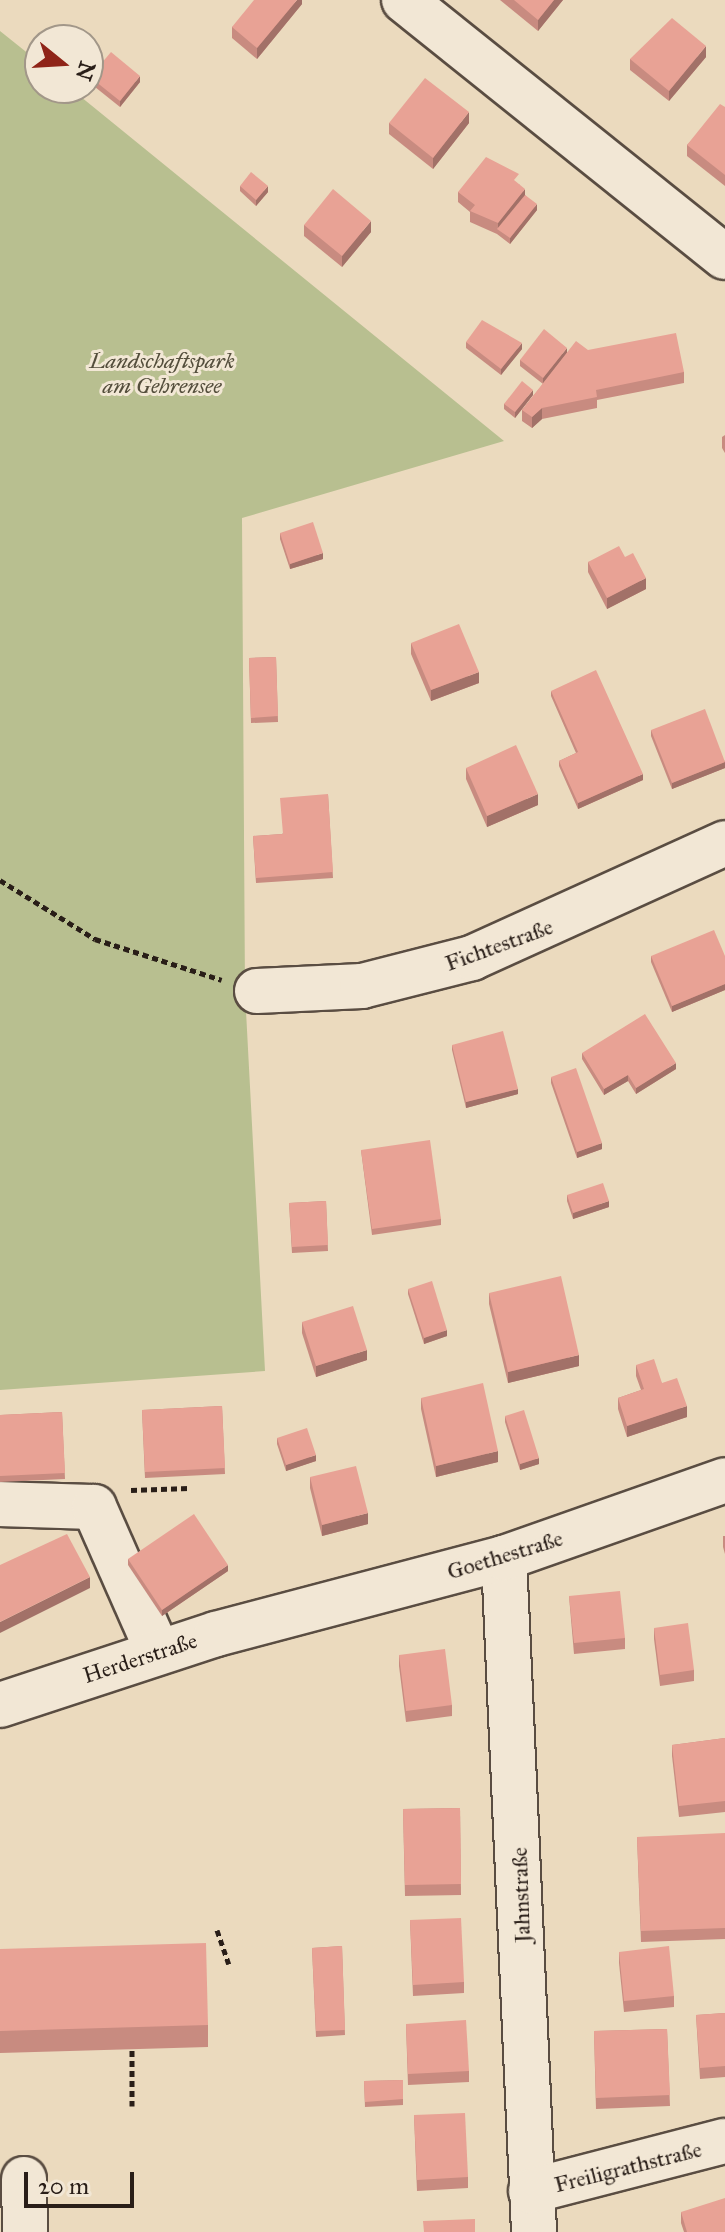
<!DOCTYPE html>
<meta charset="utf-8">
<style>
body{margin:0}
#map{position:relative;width:725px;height:2232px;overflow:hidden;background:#ebdabe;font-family:"IM FELL Great Primer",serif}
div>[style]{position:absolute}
.green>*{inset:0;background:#b8bf90}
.path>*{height:5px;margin-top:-2.5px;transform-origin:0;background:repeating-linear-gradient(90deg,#291e18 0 6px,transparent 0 10px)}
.roads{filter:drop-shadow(2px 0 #5a4d42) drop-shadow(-2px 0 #5a4d42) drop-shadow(0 2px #5a4d42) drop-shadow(0 -2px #5a4d42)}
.minor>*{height:44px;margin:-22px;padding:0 22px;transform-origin:22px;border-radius:22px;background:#f2e7d5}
.wall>*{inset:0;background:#c88b80}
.shaded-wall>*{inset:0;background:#a27168}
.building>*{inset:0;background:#e8a295}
span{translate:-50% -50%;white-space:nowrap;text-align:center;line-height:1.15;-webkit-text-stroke:6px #f2e7d5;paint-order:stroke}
.park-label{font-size:22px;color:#544e3c;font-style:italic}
.street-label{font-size:22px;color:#291e18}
.north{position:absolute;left:24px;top:24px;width:80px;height:80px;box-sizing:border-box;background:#f2e7d5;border:2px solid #a29789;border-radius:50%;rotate:108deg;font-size:22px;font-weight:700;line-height:32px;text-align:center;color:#291e18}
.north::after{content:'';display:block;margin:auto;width:28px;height:36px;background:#8f2418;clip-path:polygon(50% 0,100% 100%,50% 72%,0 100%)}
.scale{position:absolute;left:24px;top:2172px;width:110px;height:36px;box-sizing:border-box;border:4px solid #291e18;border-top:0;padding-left:10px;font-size:24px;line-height:28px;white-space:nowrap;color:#291e18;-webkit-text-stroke:6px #f2e7d5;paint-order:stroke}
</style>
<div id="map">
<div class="green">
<i style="clip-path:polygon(0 31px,40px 63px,40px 88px,70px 88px,504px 441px,242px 518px,245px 992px,265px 1371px,0 1390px)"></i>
</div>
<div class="path">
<i style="left:0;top:880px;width:112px;rotate:31.8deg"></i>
<i style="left:95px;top:939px;width:133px;rotate:17.9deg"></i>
<i style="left:131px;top:1490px;width:58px;rotate:-2deg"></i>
<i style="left:217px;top:1930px;width:36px;rotate:71deg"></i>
<i style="left:132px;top:2106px;width:57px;rotate:-90deg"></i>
</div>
<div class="roads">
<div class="minor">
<i style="left:404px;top:0;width:411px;rotate:38.7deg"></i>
<i style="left:257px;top:991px;width:105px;rotate:-2.7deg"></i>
<i style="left:362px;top:986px;width:114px;rotate:-14.3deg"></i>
<i style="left:472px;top:958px;width:278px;rotate:-24.4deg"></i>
<i style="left:0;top:1504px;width:94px;rotate:1.8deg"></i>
<i style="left:94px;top:1507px;width:158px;rotate:66.2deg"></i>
<i style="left:504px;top:1558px;width:675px;rotate:87.45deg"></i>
<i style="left:0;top:1705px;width:227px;rotate:-18.2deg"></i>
<i style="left:216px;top:1634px;width:298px;rotate:-14.8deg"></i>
<i style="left:504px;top:1558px;width:234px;rotate:-19.4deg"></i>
<i style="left:24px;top:2179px;width:53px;rotate:88.9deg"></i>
<i style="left:531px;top:2191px;width:200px;rotate:-14.5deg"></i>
</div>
</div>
<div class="wall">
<i style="clip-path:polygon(302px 0,302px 4px,257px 59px,232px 38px,232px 27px)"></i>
<i style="clip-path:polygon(500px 0,563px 0,538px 31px)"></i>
<i style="clip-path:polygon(706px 57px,669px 101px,630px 70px,630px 59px)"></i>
<i style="clip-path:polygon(90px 77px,140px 82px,120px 107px,90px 83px)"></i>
<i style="clip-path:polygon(725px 107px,725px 186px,687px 156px,687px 145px)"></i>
<i style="clip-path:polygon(389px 123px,469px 123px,433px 169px,389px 134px)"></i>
<i style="clip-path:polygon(519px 184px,525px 195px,537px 210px,510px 244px,497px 234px,470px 222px,470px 212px,458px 202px,458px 192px)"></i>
<i style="clip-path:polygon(240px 186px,268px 192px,256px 206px,240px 191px)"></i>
<i style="clip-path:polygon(304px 225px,371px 232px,342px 267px,304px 236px)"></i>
<i style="clip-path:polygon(466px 342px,522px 349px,501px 375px,466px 348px)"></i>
<i style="clip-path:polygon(588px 350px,684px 372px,684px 383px,597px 400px,597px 408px,542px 419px,532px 428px,522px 421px,522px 410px,543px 384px,520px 366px,520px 360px)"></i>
<i style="clip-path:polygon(533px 395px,515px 418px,504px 409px,504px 404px)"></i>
<i style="clip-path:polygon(725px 435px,725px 453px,722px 448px,722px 437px)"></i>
<i style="clip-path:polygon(280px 533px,323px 559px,290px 569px,280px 539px)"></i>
<i style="clip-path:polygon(625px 557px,646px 589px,607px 609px,588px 572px,588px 562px)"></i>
<i style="clip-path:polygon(411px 643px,479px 683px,431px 701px,411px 654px)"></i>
<i style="clip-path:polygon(276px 657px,278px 722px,251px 723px,249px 658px)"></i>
<i style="clip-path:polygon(551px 691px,643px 780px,578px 809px,559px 766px,559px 761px,576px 753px,551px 696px)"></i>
<i style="clip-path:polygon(651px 730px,725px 761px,725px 768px,672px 789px,651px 736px)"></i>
<i style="clip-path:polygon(466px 768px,538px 805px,487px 827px,466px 779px)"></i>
<i style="clip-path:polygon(328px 794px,333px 878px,256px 883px,253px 836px,282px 834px)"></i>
<i style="clip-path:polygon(651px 956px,725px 956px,725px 990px,672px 1012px,651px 962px)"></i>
<i style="clip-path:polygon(452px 1045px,518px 1094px,466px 1108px,452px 1050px)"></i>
<i style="clip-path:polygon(582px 1053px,676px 1069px,636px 1094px,628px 1081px,604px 1095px,582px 1059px)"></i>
<i style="clip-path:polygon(551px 1077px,602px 1149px,577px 1158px,551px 1083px)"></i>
<i style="clip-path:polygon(361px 1150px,441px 1219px,441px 1225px,372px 1235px)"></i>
<i style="clip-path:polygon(567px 1195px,609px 1207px,573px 1219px,567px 1201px)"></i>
<i style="clip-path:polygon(326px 1201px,328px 1251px,292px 1253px,289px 1203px)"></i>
<i style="clip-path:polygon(408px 1289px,447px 1336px,424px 1344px,408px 1294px)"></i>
<i style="clip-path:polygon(489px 1293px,579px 1366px,508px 1383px,489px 1304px)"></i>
<i style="clip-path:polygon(302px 1322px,367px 1360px,316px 1377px,302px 1333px)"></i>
<i style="clip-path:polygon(636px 1365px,662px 1383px,687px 1417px,627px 1437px,618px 1409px,618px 1398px,641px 1390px,636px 1376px)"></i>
<i style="clip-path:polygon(421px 1398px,498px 1462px,436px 1477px,421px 1409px)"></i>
<i style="clip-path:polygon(222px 1406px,225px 1474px,145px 1478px,142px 1410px)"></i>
<i style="clip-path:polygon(62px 1412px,65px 1479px,0 1482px,0 1415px)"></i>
<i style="clip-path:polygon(505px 1416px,539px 1464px,520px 1470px,505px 1422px)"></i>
<i style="clip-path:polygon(277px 1438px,316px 1461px,286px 1471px,277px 1444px)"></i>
<i style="clip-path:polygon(310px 1477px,368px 1524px,322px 1536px,310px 1488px)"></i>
<i style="clip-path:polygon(723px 1536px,725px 1536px,725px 1554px,723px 1547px)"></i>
<i style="clip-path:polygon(128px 1559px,228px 1571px,162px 1616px,128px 1565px)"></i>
<i style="clip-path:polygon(569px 1596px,625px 1638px,625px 1649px,574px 1654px)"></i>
<i style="clip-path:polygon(654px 1628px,694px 1670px,694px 1681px,660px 1686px,654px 1639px)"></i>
<i style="clip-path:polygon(399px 1655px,452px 1705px,452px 1716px,406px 1722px,399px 1666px)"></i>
<i style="clip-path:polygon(725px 1738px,725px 1812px,679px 1817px,672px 1756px,672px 1745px)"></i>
<i style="clip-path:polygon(460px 1808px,461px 1895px,405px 1896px,403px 1809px)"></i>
<i style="clip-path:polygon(725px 1836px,725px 1939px,641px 1942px,637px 1837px)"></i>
<i style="clip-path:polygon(410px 1920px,464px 1982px,464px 1993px,413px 1996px)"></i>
<i style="clip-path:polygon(342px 1946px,345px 2035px,316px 2037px,312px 1948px)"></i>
<i style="clip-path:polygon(0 1949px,208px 2025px,208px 2047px,0 2053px)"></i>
<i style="clip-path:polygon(619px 1952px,674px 1996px,674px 2007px,624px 2012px,619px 1963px)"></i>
<i style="clip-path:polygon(725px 2013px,725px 2077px,700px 2079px,696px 2015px)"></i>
<i style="clip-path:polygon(406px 2024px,469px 2071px,469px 2082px,408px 2085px)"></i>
<i style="clip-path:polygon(667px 2029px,670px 2106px,596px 2109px,594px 2031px)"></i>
<i style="clip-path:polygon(403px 2080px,403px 2105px,365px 2107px,364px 2081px)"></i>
<i style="clip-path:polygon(414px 2115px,468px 2177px,468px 2188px,417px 2191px)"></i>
<i style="clip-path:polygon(681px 2212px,725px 2232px,684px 2232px,681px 2223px)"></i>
</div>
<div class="shaded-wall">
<i style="clip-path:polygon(297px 0,302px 0,302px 4px,257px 59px,257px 48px)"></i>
<i style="clip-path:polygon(554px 0,563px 0,538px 31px,538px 20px)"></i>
<i style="clip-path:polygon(706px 46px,706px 57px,669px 101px,669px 91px)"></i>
<i style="clip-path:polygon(140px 76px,140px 82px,120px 107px,120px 101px)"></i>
<i style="clip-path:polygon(469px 112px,469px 123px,433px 169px,433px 158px)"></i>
<i style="clip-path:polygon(268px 186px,268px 192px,256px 206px,256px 200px)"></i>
<i style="clip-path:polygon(525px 189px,525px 200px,498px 229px,498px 223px)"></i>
<i style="clip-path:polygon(537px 204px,537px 210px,510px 244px,510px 238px)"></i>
<i style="clip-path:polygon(371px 221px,371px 232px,342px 267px,342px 256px)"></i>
<i style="clip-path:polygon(522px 343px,522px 349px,501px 375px,501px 369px)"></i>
<i style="clip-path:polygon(567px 348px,567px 353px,543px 384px,543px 378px)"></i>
<i style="clip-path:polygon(533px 390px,533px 395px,515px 418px,515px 412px)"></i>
<i style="clip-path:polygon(542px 408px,542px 419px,532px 428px,532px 417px)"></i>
<i style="clip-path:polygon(323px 553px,323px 559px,290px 569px,290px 564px)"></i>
<i style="clip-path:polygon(646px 578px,646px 589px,607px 609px,607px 598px)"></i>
<i style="clip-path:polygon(479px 672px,479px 683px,431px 701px,431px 690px)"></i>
<i style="clip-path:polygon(725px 762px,725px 768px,672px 789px,672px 783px)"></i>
<i style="clip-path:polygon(643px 774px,643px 780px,578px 809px,578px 803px)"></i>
<i style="clip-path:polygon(538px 794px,538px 805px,487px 827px,487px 816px)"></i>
<i style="clip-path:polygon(725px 984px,725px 990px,672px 1012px,672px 1006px)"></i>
<i style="clip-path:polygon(676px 1063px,676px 1069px,636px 1094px,636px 1088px)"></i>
<i style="clip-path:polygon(628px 1075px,628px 1081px,604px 1095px,604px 1089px)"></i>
<i style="clip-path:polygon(518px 1089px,518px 1094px,466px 1108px,466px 1102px)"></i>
<i style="clip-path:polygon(602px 1143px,602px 1149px,577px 1158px,577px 1152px)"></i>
<i style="clip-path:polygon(609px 1201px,609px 1207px,573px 1219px,573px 1213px)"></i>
<i style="clip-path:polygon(447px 1330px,447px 1336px,424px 1344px,424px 1338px)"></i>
<i style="clip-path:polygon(367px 1350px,367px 1360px,316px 1377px,316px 1366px)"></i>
<i style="clip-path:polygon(579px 1355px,579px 1366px,508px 1383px,508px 1372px)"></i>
<i style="clip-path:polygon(687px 1406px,687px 1417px,627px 1437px,627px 1426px)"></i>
<i style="clip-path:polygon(498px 1451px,498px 1462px,436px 1477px,436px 1466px)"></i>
<i style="clip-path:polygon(316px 1455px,316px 1461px,286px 1471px,286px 1465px)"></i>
<i style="clip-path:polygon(539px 1458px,539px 1464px,520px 1470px,520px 1464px)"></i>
<i style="clip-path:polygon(368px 1513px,368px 1524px,322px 1536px,322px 1525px)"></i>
<i style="clip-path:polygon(228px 1565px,228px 1571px,162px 1616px,162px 1610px)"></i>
<i style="clip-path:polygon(90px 1577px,90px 1588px,0 1633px,0 1622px)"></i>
</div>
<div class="building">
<i style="clip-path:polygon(254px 0,297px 0,257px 48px,232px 27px)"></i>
<i style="clip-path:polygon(514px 0,554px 0,538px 20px)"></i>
<i style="clip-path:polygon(672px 18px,706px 46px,669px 91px,630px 59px)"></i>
<i style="clip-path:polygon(111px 52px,140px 76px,120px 101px,90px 77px)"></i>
<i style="clip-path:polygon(425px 78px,469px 112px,433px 158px,389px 123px)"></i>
<i style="clip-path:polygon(720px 104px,725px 107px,725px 175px,687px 145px)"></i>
<i style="clip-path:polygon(486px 157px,519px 174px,514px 180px,525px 189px,498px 223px,470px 211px,475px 205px,458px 192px)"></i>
<i style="clip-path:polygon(251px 172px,268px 186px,256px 200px,240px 186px)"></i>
<i style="clip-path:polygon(333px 189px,371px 221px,342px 256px,304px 225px)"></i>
<i style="clip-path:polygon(525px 195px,537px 204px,510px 238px,497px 229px)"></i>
<i style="clip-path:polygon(482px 320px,522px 343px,501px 369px,466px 342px)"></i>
<i style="clip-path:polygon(544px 329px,567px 348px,543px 378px,520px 360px)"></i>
<i style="clip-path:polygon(676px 333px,684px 372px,596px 390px,597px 397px,542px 408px,532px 417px,522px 410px,576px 341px,588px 350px)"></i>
<i style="clip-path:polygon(522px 381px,533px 390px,515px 412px,504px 404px)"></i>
<i style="clip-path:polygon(313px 522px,323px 553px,290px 564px,280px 533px)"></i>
<i style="clip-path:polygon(619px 546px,625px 557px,633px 553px,646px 578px,607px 598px,588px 562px)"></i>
<i style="clip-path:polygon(459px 624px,479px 672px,431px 690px,411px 643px)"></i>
<i style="clip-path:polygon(276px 657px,278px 716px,251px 718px,249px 658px)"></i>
<i style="clip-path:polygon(596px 670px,643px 774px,578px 803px,559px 761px,578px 752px,551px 691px)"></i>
<i style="clip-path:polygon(705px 709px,725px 762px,672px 783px,651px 730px)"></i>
<i style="clip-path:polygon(516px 745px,538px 794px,487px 816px,466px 768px)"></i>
<i style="clip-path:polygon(328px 794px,333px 872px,256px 878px,253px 836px,283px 834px,280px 798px)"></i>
<i style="clip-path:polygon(714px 930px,725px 956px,725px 984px,672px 1006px,651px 956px)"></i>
<i style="clip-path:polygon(645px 1014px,676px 1063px,636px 1088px,628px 1075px,604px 1089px,582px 1053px)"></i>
<i style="clip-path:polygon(503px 1031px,518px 1089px,466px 1102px,452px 1045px)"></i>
<i style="clip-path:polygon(576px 1068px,602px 1143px,577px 1152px,551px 1077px)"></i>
<i style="clip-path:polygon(430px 1140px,441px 1219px,372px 1229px,361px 1150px)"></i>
<i style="clip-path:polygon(603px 1183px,609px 1201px,573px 1213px,567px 1195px)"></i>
<i style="clip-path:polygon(326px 1201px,328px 1245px,292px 1247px,289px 1203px)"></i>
<i style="clip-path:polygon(561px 1276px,579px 1355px,508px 1372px,489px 1293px)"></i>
<i style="clip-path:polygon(432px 1281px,447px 1330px,424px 1338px,408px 1289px)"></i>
<i style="clip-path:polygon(353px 1306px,367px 1350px,316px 1366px,302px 1322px)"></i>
<i style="clip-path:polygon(654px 1359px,662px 1383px,677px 1378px,687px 1406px,627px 1426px,618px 1398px,644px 1389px,636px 1365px)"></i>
<i style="clip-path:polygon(483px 1383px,498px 1451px,436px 1466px,421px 1398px)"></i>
<i style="clip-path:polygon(222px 1406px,225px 1468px,145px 1472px,142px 1410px)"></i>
<i style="clip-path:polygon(524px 1410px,539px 1458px,520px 1464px,505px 1416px)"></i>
<i style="clip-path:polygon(62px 1412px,65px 1473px,0 1476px,0 1415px)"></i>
<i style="clip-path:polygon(307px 1428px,316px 1455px,286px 1465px,277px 1438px)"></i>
<i style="clip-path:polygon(356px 1466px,368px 1513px,322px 1525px,310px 1477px)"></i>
<i style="clip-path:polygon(194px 1514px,228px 1565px,162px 1610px,128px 1559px)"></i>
<i style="clip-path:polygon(67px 1534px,90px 1577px,0 1622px,0 1565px)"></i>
<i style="clip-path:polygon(620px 1591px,625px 1638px,574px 1643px,569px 1596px)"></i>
<i style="clip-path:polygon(688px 1623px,694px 1670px,660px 1675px,654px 1628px)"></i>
<i style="clip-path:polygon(445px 1649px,452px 1705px,406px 1711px,399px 1655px)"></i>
<i style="clip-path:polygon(725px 1738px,725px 1801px,679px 1806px,672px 1745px)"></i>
<i style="clip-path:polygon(460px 1808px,461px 1884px,405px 1885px,403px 1809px)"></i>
<i style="clip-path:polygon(725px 1833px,725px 1928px,641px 1931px,637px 1837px)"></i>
<i style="clip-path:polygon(461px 1918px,464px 1982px,413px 1985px,410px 1920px)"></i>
<i style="clip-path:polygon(206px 1943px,208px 2025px,0 2031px,0 1949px)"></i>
<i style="clip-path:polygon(342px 1946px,345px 2030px,316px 2031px,312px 1948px)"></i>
<i style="clip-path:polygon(669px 1946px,674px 1996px,624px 2001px,619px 1952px)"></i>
<i style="clip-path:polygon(725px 2013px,725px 2066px,700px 2068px,696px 2015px)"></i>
<i style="clip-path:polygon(466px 2020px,469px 2071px,408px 2074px,406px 2024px)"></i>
<i style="clip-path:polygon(667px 2029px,670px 2095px,596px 2098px,594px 2031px)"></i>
<i style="clip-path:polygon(403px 2080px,403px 2099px,365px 2102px,364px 2081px)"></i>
<i style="clip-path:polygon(465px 2113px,468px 2177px,417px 2180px,414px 2115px)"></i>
<i style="clip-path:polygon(725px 2198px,725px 2232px,687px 2232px,681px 2212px)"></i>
<i style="clip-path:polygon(475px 2219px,475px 2232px,424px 2232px,423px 2221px)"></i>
</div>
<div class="park-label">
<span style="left:162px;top:373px">Landschaftspark<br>am Gehrensee</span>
</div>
<div class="street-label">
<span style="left:499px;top:945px;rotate:-20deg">Fichtestraße</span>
<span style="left:505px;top:1555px;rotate:-17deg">Goethestraße</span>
<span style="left:140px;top:1658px;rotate:-18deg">Herderstraße</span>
<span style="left:521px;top:1895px;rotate:-92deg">Jahnstraße</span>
<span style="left:628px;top:2167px;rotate:-14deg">Freiligrathstraße</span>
</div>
<div class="north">N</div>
<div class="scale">20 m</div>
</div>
